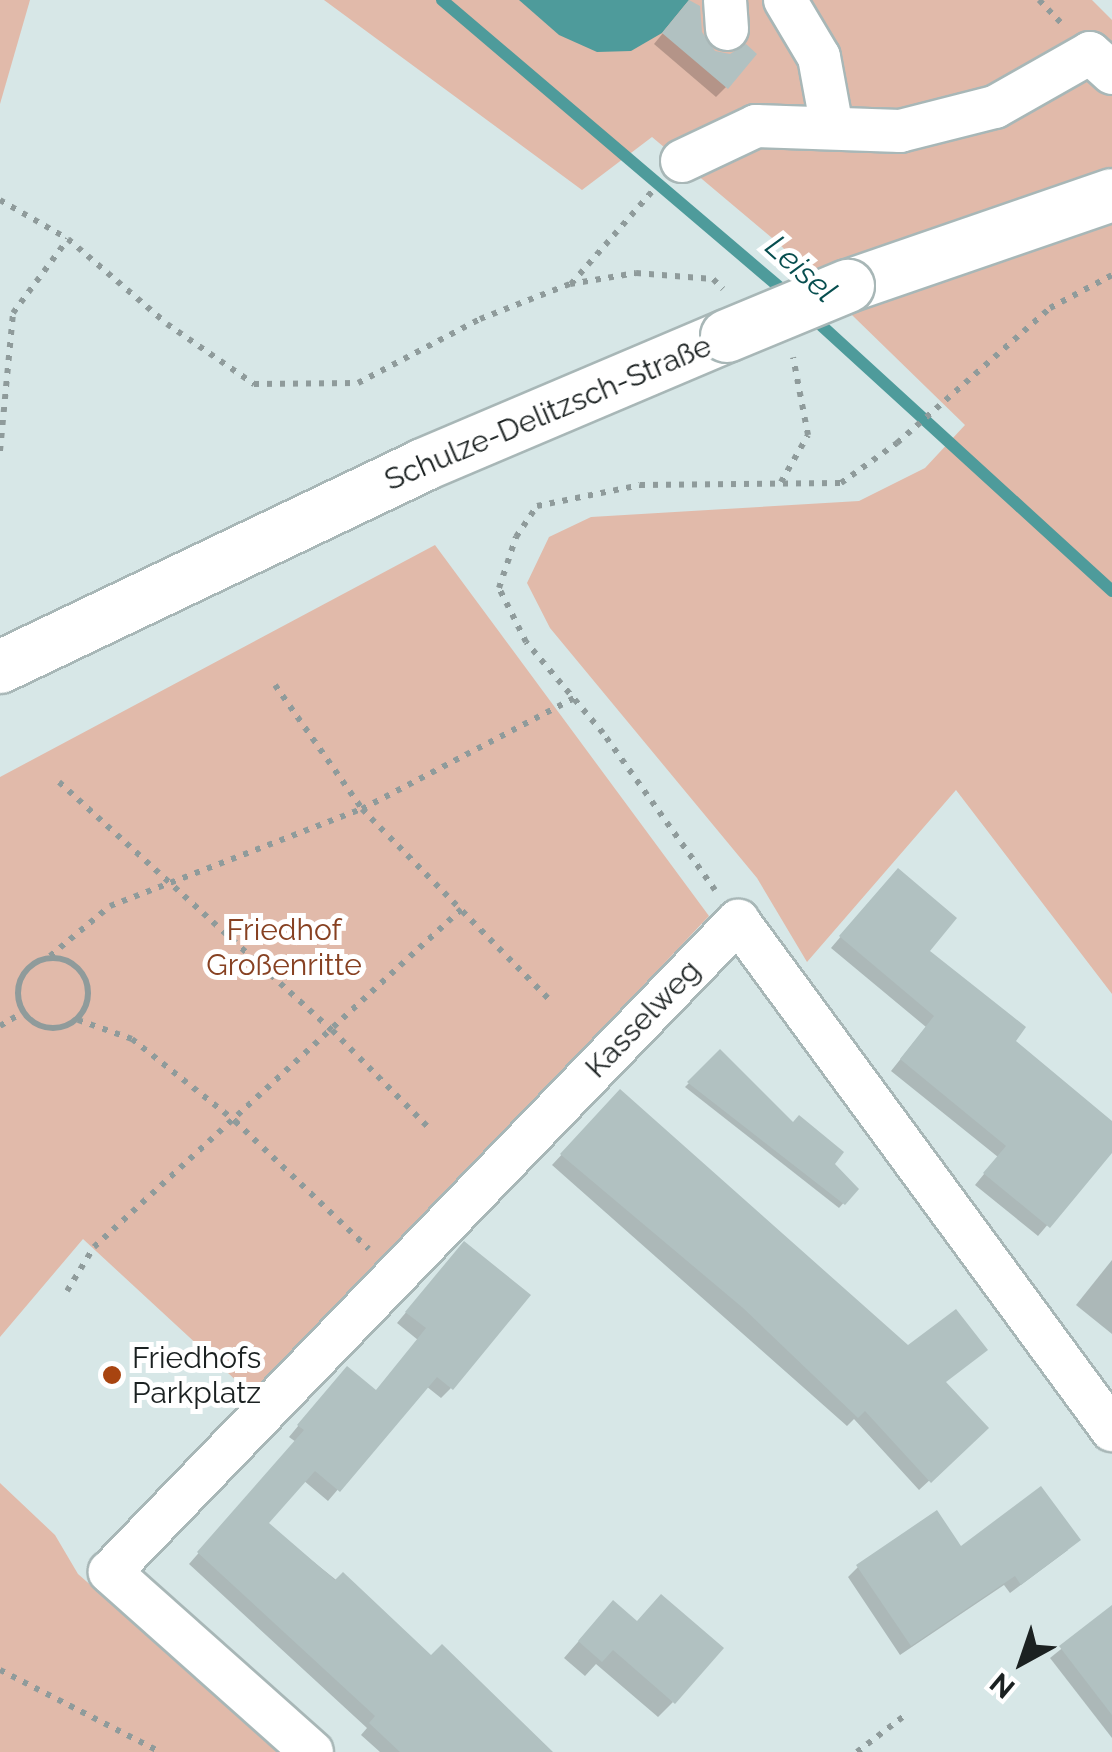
<!DOCTYPE html>
<meta charset="utf-8">
<style>
body{margin:0}
#map{position:relative;width:1112px;height:1752px;overflow:hidden;background:#d7e7e7;font-family:Raleway,sans-serif}
div>[style]{position:absolute}
.green>*{inset:0;background:#e1baaa}
.water>*{inset:0;background:#4e9b9b}
.shadow>*{inset:0;background:#0003}
.stream>*{height:12px;margin:-6px;padding:0 6px;transform-origin:6px;border-radius:6px;background:#4e9b9b}
.building>*{inset:0;background:#b1c1c1}
.path>*{height:6px;margin-top:-3px;transform-origin:0;background:repeating-linear-gradient(90deg,#8f9b9b 0 5px,transparent 0 13px)}
.path>.ring{margin:-3px;padding:0;box-sizing:content-box;background:none;border:6px solid #8f9b9b;border-radius:50%}
.roads{filter:drop-shadow(2px 0 #a8b7b7) drop-shadow(-2px 0 #a8b7b7) drop-shadow(0 2px #a8b7b7) drop-shadow(0 -2px #a8b7b7)}
.minor>*{height:42px;margin:-21px;padding:0 21px;transform-origin:21px;border-radius:21px;background:#fff}
.major>*{height:52px;margin:-26px;padding:0 26px;transform-origin:26px;border-radius:26px;background:#fff}
.bridges{filter:drop-shadow(2px 0 #a8b7b7) drop-shadow(-2px 0 #a8b7b7) drop-shadow(0 2px #a8b7b7) drop-shadow(0 -2px #a8b7b7)}
.major-bridge>*{height:52px;margin:-26px;padding:0 26px;transform-origin:26px;border-radius:26px;background:#fff}
.dots>*{width:28px;height:28px;translate:-50% -50%;box-sizing:border-box;border:5px solid #fff;border-radius:50%}
span{translate:-50% -50%;white-space:nowrap;text-align:center;line-height:1.15;-webkit-text-stroke:10px #fff;paint-order:stroke}
.street-label{font-size:30px;color:#1b2121}
.park-label{font-size:30px;color:#874122}
.poi-label{font-size:30px;color:#1b2121}
.left{translate:0 -50%;text-align:left}
.water-label{font-size:32px;color:#074e4f;font-style:italic}
.north{position:absolute;left:972px;top:1612px;width:100px;height:100px;-webkit-text-stroke:8px #fff;paint-order:stroke;rotate:220deg;font-size:28px;font-weight:700;line-height:40px;text-align:center;color:#1b2121}
.north::after{content:'';display:block;margin:auto;width:35px;height:45px;background:#1b2121;clip-path:polygon(50% 0,100% 100%,50% 72%,0 100%)}
</style>
<div id="map">
<div class="green">
<i style="clip-path:polygon(0 0,30px 0,0 104px)"></i>
<i style="clip-path:polygon(324px 0,1092px 0,1112px 20px,1112px 994px,956px 790px,807px 962px,757px 878px,550px 628px,527px 583px,549px 537px,591px 517px,859px 501px,925px 468px,965px 425px,778px 243px,652px 137px,582px 190px)"></i>
<i style="clip-path:polygon(435px 545px,709px 916px,254px 1397px,83px 1239px,0 1337px,0 777px)"></i>
<i style="clip-path:polygon(0 1483px,55px 1535px,78px 1574px,281px 1752px,0 1752px)"></i>
</div>
<div class="water">
<i style="clip-path:polygon(519px 0,689px 0,662px 33px,631px 51px,597px 52px,559px 35px)"></i>
</div>
<div class="shadow">
<i style="clip-path:polygon(681px 11px,726px 87px,716px 97px,654px 44px)"></i>
<i style="clip-path:polygon(888px 881px,926px 951px,1012px 1041px,1112px 1124px,1112px 1149px,1038px 1236px,975px 1185px,998px 1157px,891px 1071px,926px 1027px,831px 948px)"></i>
<i style="clip-path:polygon(720px 1052px,856px 1189px,839px 1208px,685px 1087px)"></i>
<i style="clip-path:polygon(620px 1092px,908px 1348px,986px 1428px,919px 1490px,854px 1419px,847px 1426px,552px 1165px)"></i>
<i style="clip-path:polygon(455px 1254px,527px 1295px,451px 1388px,441px 1398px,426px 1386px,328px 1501px,303px 1480px,265px 1523px,551px 1752px,380px 1752px,361px 1735px,367px 1728px,189px 1564px,296px 1442px,289px 1437px,337px 1379px,375px 1392px,418px 1340px,397px 1323px)"></i>
<i style="clip-path:polygon(1112px 1260px,1112px 1334px,1076px 1305px)"></i>
<i style="clip-path:polygon(961px 1549px,1068px 1550px,1010px 1593px,1004px 1585px,900px 1655px,848px 1577px,858px 1567px)"></i>
<i style="clip-path:polygon(1112px 1608px,1112px 1738px,1050px 1658px)"></i>
<i style="clip-path:polygon(598px 1619px,673px 1702px,658px 1717px,596px 1664px,585px 1676px,564px 1658px)"></i>
</div>
<div class="stream">
<i style="left:442px;top:0;width:455px;rotate:40.4deg"></i>
<i style="left:811px;top:316px;width:408px;rotate:42.4deg"></i>
</div>
<div class="building">
<i style="clip-path:polygon(689px 0,700px 6px,702px 32px,715px 51px,730px 54px,746px 44px,757px 54px,728px 89px,662px 33px)"></i>
<i style="clip-path:polygon(898px 868px,957px 918px,930px 951px,1026px 1027px,1016px 1041px,1112px 1121px,1112px 1153px,1050px 1228px,983px 1173px,1006px 1146px,900px 1059px,934px 1016px,839px 936px)"></i>
<i style="clip-path:polygon(720px 1049px,793px 1122px,799px 1115px,844px 1152px,835px 1164px,859px 1189px,845px 1205px,687px 1082px)"></i>
<i style="clip-path:polygon(620px 1089px,908px 1345px,956px 1309px,988px 1350px,946px 1382px,989px 1428px,931px 1483px,865px 1411px,858px 1418px,743px 1308px,560px 1154px)"></i>
<i style="clip-path:polygon(464px 1241px,531px 1295px,453px 1390px,437px 1377px,340px 1492px,315px 1471px,269px 1523px,335px 1580px,343px 1572px,431px 1655px,442px 1644px,553px 1752px,400px 1752px,369px 1723px,375px 1716px,197px 1552px,304px 1430px,297px 1425px,347px 1366px,376px 1390px,426px 1328px,405px 1312px)"></i>
<i style="clip-path:polygon(1041px 1486px,1081px 1540px,1021px 1585px,1015px 1576px,911px 1646px,856px 1565px,937px 1510px,961px 1546px)"></i>
<i style="clip-path:polygon(661px 1594px,724px 1648px,675px 1704px,613px 1650px,602px 1662px,578px 1641px,613px 1600px,637px 1621px)"></i>
<i style="clip-path:polygon(1112px 1605px,1112px 1715px,1059px 1646px)"></i>
</div>
<div class="path">
<i style="left:1039px;top:0;width:33px;rotate:46deg"></i>
<i style="left:0;top:200px;width:78px;rotate:29.8deg"></i>
<i style="left:68px;top:239px;width:130px;rotate:40.6deg"></i>
<i style="left:167px;top:324px;width:106px;rotate:34.6deg"></i>
<i style="left:254px;top:384px;width:104px;rotate:-0.6deg"></i>
<i style="left:358px;top:383px;width:138px;rotate:-27.7deg"></i>
<i style="left:480px;top:319px;width:97px;rotate:-21.3deg"></i>
<i style="left:570px;top:284px;width:67px;rotate:-9.5deg"></i>
<i style="left:636px;top:273px;width:77px;rotate:4.5deg"></i>
<i style="left:713px;top:279px;width:14px;rotate:45deg"></i>
<i style="left:571px;top:284px;width:128px;rotate:-48.8deg"></i>
<i style="left:0;top:451px;width:139px;rotate:-84.6deg"></i>
<i style="left:13px;top:313px;width:92px;rotate:-53.4deg"></i>
<i style="left:781px;top:482px;width:54px;rotate:-60.1deg"></i>
<i style="left:808px;top:435px;width:79px;rotate:-100.9deg"></i>
<i style="left:275px;top:685px;width:151px;rotate:54.9deg"></i>
<i style="left:362px;top:809px;width:268px;rotate:45.5deg"></i>
<i style="left:59px;top:782px;width:369px;rotate:42.3deg"></i>
<i style="left:332px;top:1030px;width:139px;rotate:45.3deg"></i>
<i style="left:715px;top:890px;width:193px;rotate:-125.5deg"></i>
<i style="left:603px;top:733px;width:119px;rotate:-130.2deg"></i>
<i style="left:526px;top:642px;width:60px;rotate:-116.6deg"></i>
<i style="left:499px;top:588px;width:54px;rotate:-71.6deg"></i>
<i style="left:516px;top:537px;width:37px;rotate:-56deg"></i>
<i style="left:537px;top:506px;width:105px;rotate:-11.5deg"></i>
<i style="left:640px;top:485px;width:201px;rotate:-0.6deg"></i>
<i style="left:841px;top:483px;width:69px;rotate:-35.5deg"></i>
<i style="left:897px;top:443px;width:204px;rotate:-41.4deg"></i>
<i style="left:1050px;top:308px;width:70px;rotate:-28deg"></i>
<i style="left:50px;top:956px;width:78px;rotate:-39.8deg"></i>
<i style="left:110px;top:906px;width:270px;rotate:-21.1deg"></i>
<i style="left:362px;top:809px;width:239px;rotate:-27.6deg"></i>
<i class="ring" style="left:18px;top:958px;width:64px;height:64px"></i>
<i style="left:78px;top:1020px;width:57px;rotate:19.4deg"></i>
<i style="left:132px;top:1039px;width:132px;rotate:38.5deg"></i>
<i style="left:235px;top:1121px;width:185px;rotate:43.7deg"></i>
<i style="left:0;top:1026px;width:27px;rotate:-31deg"></i>
<i style="left:67px;top:1291px;width:52px;rotate:-58.5deg"></i>
<i style="left:94px;top:1247px;width:499px;rotate:-42.6deg"></i>
<i style="left:0;top:1670px;width:180px;rotate:27.1deg"></i>
<i style="left:857px;top:1752px;width:64px;rotate:-37.4deg"></i>
</div>
<div class="roads">
<div class="minor">
<i style="left:725px;top:0;width:29px;rotate:86deg"></i>
<i style="left:785px;top:0;width:66px;rotate:59.2deg"></i>
<i style="left:819px;top:57px;width:72px;rotate:79.6deg"></i>
<i style="left:682px;top:161px;width:82px;rotate:-25.3deg"></i>
<i style="left:756px;top:126px;width:144px;rotate:2deg"></i>
<i style="left:900px;top:131px;width:98px;rotate:-14.2deg"></i>
<i style="left:995px;top:107px;width:109px;rotate:-29.6deg"></i>
<i style="left:1090px;top:53px;width:30px;rotate:42deg"></i>
<i style="left:312px;top:1752px;width:271px;rotate:-138.3deg"></i>
<i style="left:110px;top:1572px;width:905px;rotate:-46.03deg"></i>
<i style="left:738px;top:921px;width:632px;rotate:53.69deg"></i>
</div>
<div class="major">
<i style="left:848px;top:286px;width:279px;rotate:-19deg"></i>
<i style="left:0;top:667px;width:469px;rotate:-25.5deg"></i>
<i style="left:423px;top:465px;width:330px;rotate:-23deg"></i>
</div>
</div>
<div class="bridges">
<div class="major-bridge">
<i style="left:727px;top:336px;width:131px;rotate:-22.5deg"></i>
</div>
</div>
<div class="dots">
<i style="left:112px;top:1375px;background:#a84410"></i>
</div>
<div class="street-label">
<span style="left:548px;top:413px;rotate:-23deg">Schulze-Delitzsch-Straße</span>
<span style="left:643px;top:1019px;rotate:-46deg">Kasselweg</span>
</div>
<div class="park-label">
<span style="left:284px;top:947px">Friedhof<br>Großenritte</span>
</div>
<div class="poi-label">
<span class="left" style="left:132px;top:1375px">Friedhofs<br>Parkplatz</span>
</div>
<div class="water-label">
<span style="left:801px;top:269px;rotate:42deg">Leisel</span>
</div>
<div class="north">N</div>
</div>
